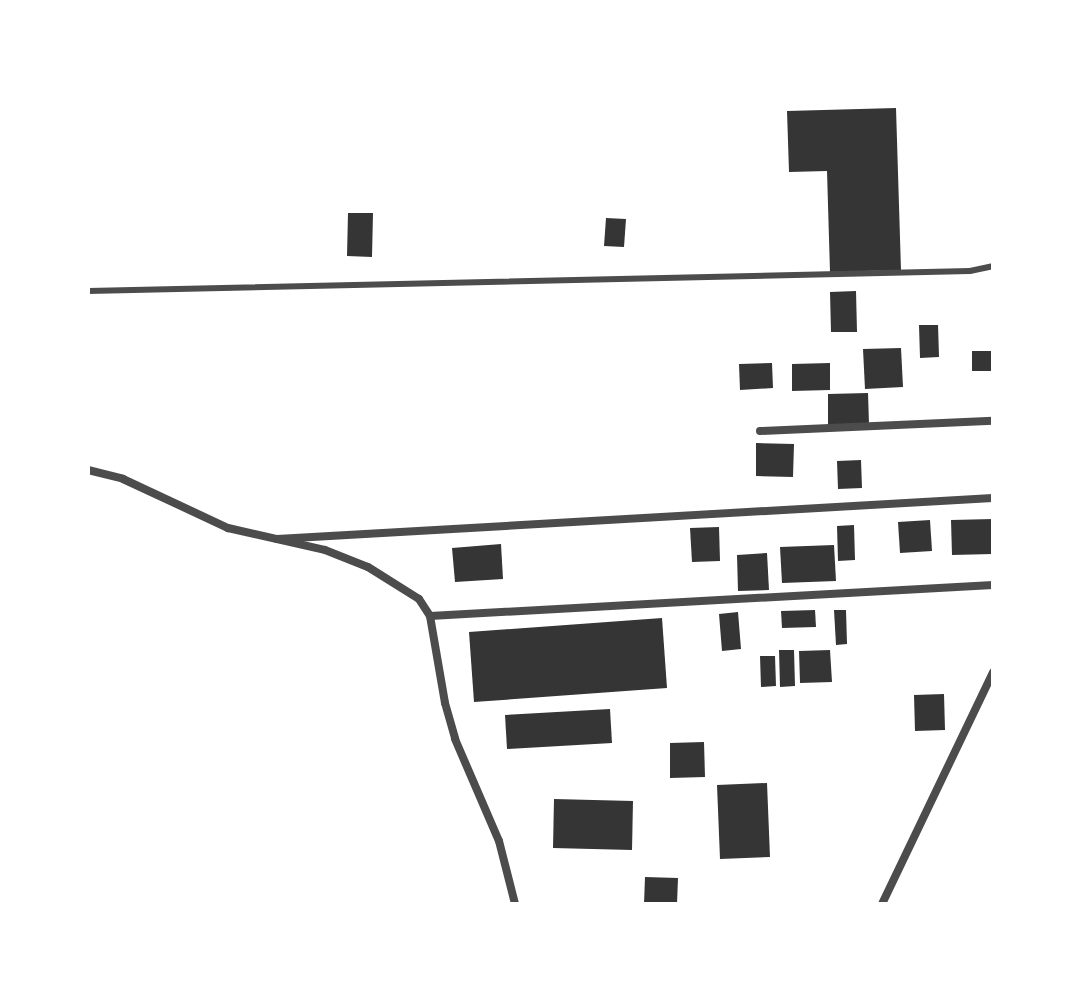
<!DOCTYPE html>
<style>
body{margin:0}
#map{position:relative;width:1081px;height:992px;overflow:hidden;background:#fff;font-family:Barlow,sans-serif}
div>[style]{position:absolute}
.building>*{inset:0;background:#353535}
.service>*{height:6px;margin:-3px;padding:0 3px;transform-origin:3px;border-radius:3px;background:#4c4c4c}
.minor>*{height:8px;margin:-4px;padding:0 4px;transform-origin:4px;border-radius:4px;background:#4c4c4c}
span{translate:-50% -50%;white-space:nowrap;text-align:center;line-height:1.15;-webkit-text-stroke:8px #fff;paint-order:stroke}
.frame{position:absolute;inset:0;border:90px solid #fff;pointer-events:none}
</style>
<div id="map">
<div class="building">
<i style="clip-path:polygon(896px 108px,901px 270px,830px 272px,827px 171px,789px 172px,787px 111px)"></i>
<i style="clip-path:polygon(348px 213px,373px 213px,372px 257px,347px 256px)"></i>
<i style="clip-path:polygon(606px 218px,626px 219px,624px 247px,604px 246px)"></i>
<i style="clip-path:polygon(856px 291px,857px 332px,831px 332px,830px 292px)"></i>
<i style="clip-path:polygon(919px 325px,938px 325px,939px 357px,920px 358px)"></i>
<i style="clip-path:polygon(901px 348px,903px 387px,865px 389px,863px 349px)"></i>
<i style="clip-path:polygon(972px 351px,993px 351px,993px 371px,972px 371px)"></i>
<i style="clip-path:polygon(772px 363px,773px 388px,740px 390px,739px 364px)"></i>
<i style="clip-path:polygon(830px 363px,830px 390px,792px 391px,792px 364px)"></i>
<i style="clip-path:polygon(868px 393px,869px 424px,828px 425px,828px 394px)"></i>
<i style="clip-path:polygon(756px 443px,794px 444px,793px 477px,756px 476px)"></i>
<i style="clip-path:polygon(861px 460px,862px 488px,838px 489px,837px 461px)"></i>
<i style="clip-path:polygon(993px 519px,993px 554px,952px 555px,951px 520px)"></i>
<i style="clip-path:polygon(930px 520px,932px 551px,900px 553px,898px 522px)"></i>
<i style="clip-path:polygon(854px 525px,855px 560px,838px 561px,837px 526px)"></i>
<i style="clip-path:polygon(719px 527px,720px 561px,692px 562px,690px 528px)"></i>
<i style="clip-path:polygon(501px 544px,503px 579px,455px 582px,452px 548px)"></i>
<i style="clip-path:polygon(834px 545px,836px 581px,782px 583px,780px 547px)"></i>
<i style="clip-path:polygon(767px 553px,769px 590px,738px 591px,737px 555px)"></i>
<i style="clip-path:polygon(815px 610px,816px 627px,782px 628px,781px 611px)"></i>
<i style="clip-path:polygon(834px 610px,846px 610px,847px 644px,836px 645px)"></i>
<i style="clip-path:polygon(738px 612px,741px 649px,722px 651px,719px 614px)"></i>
<i style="clip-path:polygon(662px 618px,667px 688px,474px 702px,469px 632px)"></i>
<i style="clip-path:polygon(779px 650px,794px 650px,795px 686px,780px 687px)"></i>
<i style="clip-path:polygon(830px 650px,832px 682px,800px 683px,799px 651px)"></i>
<i style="clip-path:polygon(760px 656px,775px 656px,776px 686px,761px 687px)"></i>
<i style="clip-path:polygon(944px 694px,945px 730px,915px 731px,914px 695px)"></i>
<i style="clip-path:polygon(610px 709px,612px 743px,507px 749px,505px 715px)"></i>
<i style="clip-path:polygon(704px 742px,705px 777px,670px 778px,670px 743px)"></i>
<i style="clip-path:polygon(767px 783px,770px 857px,720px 859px,717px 785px)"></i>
<i style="clip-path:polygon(554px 799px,633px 801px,632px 850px,553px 848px)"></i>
<i style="clip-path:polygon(645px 877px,678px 878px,677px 904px,644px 904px)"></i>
</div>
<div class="service">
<i style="left:88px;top:291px;width:882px;rotate:-1.3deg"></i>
<i style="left:970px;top:271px;width:24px;rotate:-12deg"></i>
</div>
<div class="minor">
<i style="left:760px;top:431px;width:233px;rotate:-2.5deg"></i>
<i style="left:88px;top:470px;width:36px;rotate:14deg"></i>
<i style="left:123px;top:479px;width:116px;rotate:25deg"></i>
<i style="left:228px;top:528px;width:99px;rotate:12.8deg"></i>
<i style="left:325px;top:550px;width:46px;rotate:21.6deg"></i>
<i style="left:368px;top:567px;width:60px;rotate:32.1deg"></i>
<i style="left:419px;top:599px;width:20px;rotate:57deg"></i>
<i style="left:430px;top:616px;width:88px;rotate:80.2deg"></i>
<i style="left:445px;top:703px;width:37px;rotate:74deg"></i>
<i style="left:455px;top:739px;width:111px;rotate:66.7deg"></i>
<i style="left:499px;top:841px;width:65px;rotate:75.7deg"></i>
<i style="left:277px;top:539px;width:717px;rotate:-3.28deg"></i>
<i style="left:430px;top:616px;width:564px;rotate:-3.15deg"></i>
<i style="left:882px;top:904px;width:257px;rotate:-64.4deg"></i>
</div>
<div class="frame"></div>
</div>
